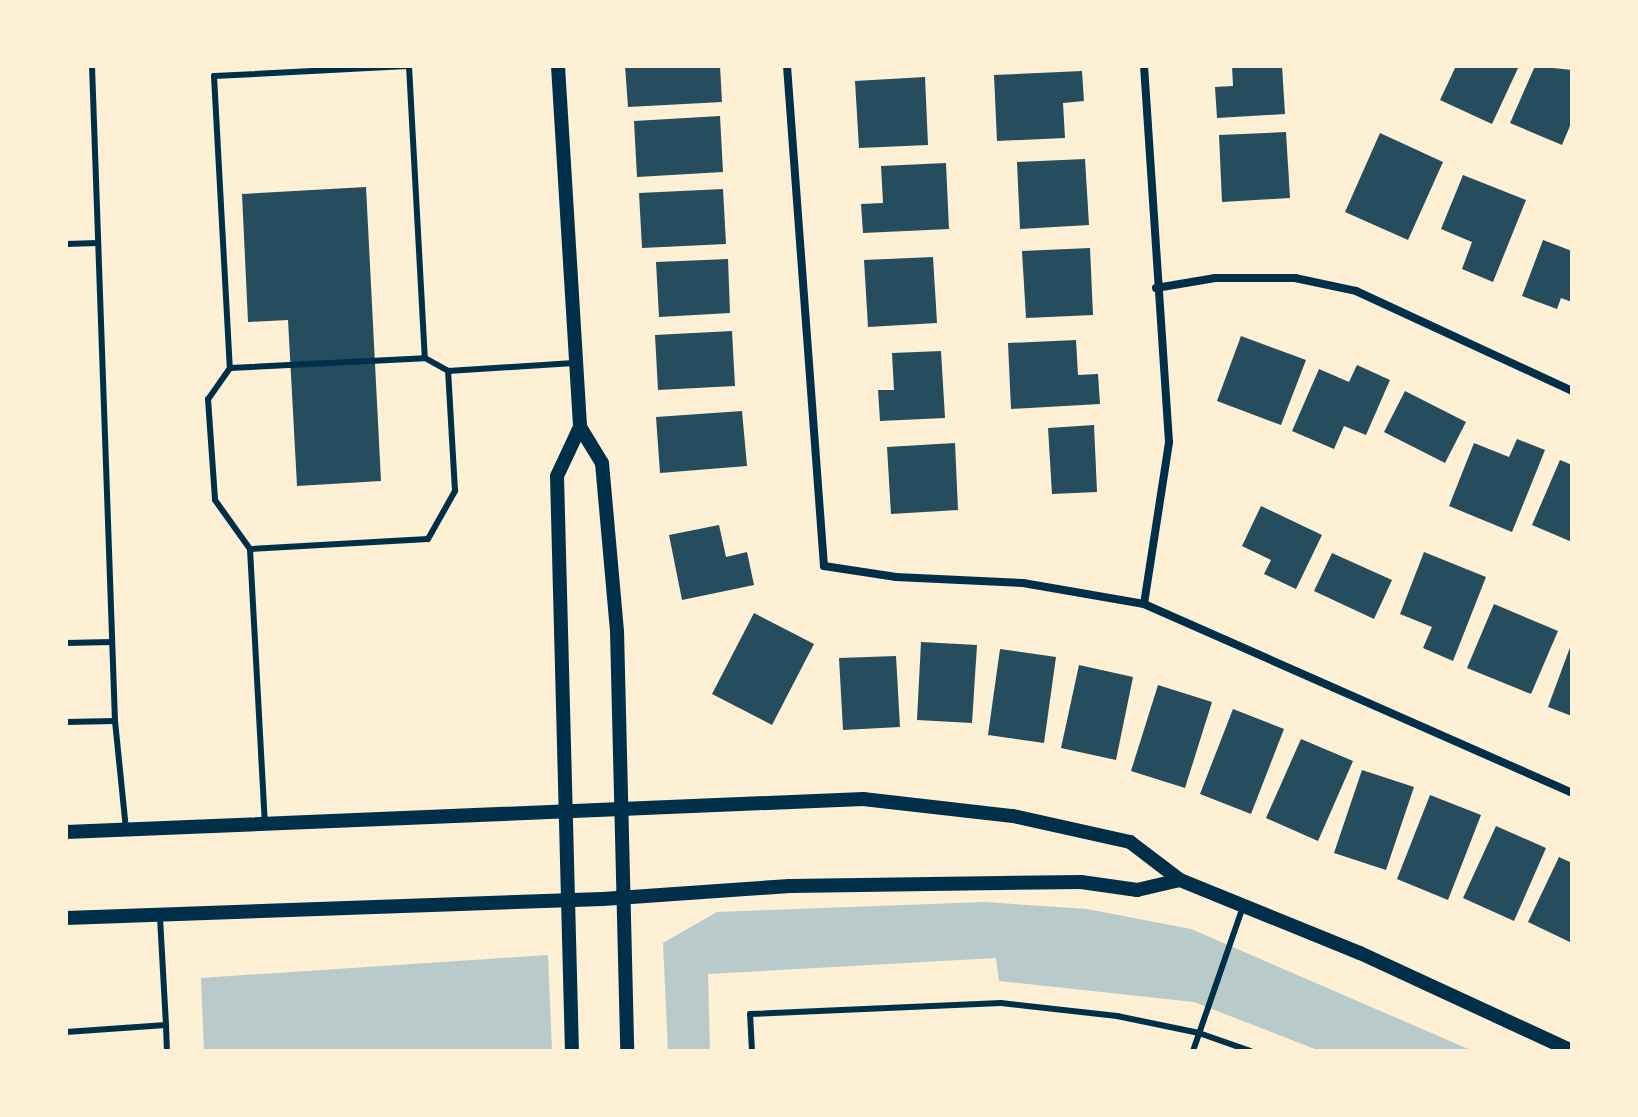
<!DOCTYPE html>
<style>
body{margin:0}
#map{position:relative;width:1638px;height:1117px;overflow:hidden;background:#fdf0d5;font-family:Cabin,sans-serif}
div>[style]{position:absolute}
.green>*{inset:0;background:#b9caca}
.building>*{inset:0;background:#264d5e}
.service>*{height:6px;margin:-3px;padding:0 3px;transform-origin:3px;border-radius:3px;background:#003049}
.minor>*{height:8px;margin:-4px;padding:0 4px;transform-origin:4px;border-radius:4px;background:#003049}
.tertiary>*{height:14px;margin:-7px;padding:0 7px;transform-origin:7px;border-radius:7px;background:#003049}
span{translate:-50% -50%;white-space:nowrap;text-align:center;line-height:1.15;-webkit-text-stroke:8px #fdf0d5;paint-order:stroke}
.frame{position:absolute;inset:0;border:68px solid #fdf0d5;pointer-events:none}
</style>
<div id="map">
<div class="green">
<i style="clip-path:polygon(985px 902px,1087px 909px,1191px 929px,1473px 1051px,1320px 1051px,1194px 1002px,999px 981px,996px 958px,708px 974px,710px 1051px,668px 1051px,663px 943px,717px 912px)"></i>
<i style="clip-path:polygon(548px 955px,552px 1051px,204px 1051px,201px 978px)"></i>
</div>
<div class="building">
<i style="clip-path:polygon(625px 66px,720px 66px,722px 102px,628px 107px)"></i>
<i style="clip-path:polygon(1232px 66px,1282px 66px,1285px 114px,1217px 118px,1215px 87px,1233px 86px)"></i>
<i style="clip-path:polygon(1456px 66px,1519px 66px,1492px 124px,1440px 100px)"></i>
<i style="clip-path:polygon(1535px 66px,1572px 70px,1572px 121px,1562px 145px,1510px 123px)"></i>
<i style="clip-path:polygon(1082px 71px,1084px 101px,1063px 103px,1065px 138px,997px 141px,994px 75px)"></i>
<i style="clip-path:polygon(925px 77px,928px 145px,859px 148px,855px 81px)"></i>
<i style="clip-path:polygon(720px 116px,723px 172px,637px 177px,634px 121px)"></i>
<i style="clip-path:polygon(1286px 132px,1290px 198px,1222px 202px,1219px 135px)"></i>
<i style="clip-path:polygon(1380px 133px,1443px 162px,1408px 240px,1345px 212px)"></i>
<i style="clip-path:polygon(1085px 159px,1089px 225px,1020px 229px,1017px 162px)"></i>
<i style="clip-path:polygon(946px 163px,949px 229px,863px 233px,861px 204px,883px 203px,881px 166px)"></i>
<i style="clip-path:polygon(1463px 175px,1526px 200px,1493px 282px,1462px 269px,1472px 242px,1441px 229px)"></i>
<i style="clip-path:polygon(366px 187px,381px 481px,297px 486px,288px 320px,248px 322px,242px 194px)"></i>
<i style="clip-path:polygon(723px 189px,726px 244px,642px 248px,639px 193px)"></i>
<i style="clip-path:polygon(1543px 240px,1572px 251px,1572px 302px,1561px 298px,1557px 309px,1522px 296px)"></i>
<i style="clip-path:polygon(1090px 248px,1093px 315px,1026px 318px,1022px 251px)"></i>
<i style="clip-path:polygon(933px 257px,937px 323px,868px 327px,864px 260px)"></i>
<i style="clip-path:polygon(728px 259px,730px 313px,659px 317px,656px 262px)"></i>
<i style="clip-path:polygon(732px 331px,735px 386px,658px 390px,655px 335px)"></i>
<i style="clip-path:polygon(1241px 336px,1306px 360px,1281px 425px,1217px 401px)"></i>
<i style="clip-path:polygon(1076px 340px,1078px 375px,1098px 374px,1100px 404px,1011px 409px,1008px 343px)"></i>
<i style="clip-path:polygon(941px 351px,945px 418px,880px 421px,878px 390px,894px 390px,892px 353px)"></i>
<i style="clip-path:polygon(1357px 365px,1390px 380px,1366px 435px,1344px 426px,1334px 449px,1292px 431px,1319px 369px,1349px 382px)"></i>
<i style="clip-path:polygon(1405px 391px,1466px 422px,1445px 463px,1384px 432px)"></i>
<i style="clip-path:polygon(742px 411px,747px 466px,660px 473px,656px 417px)"></i>
<i style="clip-path:polygon(1094px 425px,1097px 492px,1052px 494px,1048px 428px)"></i>
<i style="clip-path:polygon(1517px 439px,1545px 450px,1512px 532px,1449px 506px,1474px 443px,1509px 457px)"></i>
<i style="clip-path:polygon(955px 443px,958px 510px,891px 514px,887px 447px)"></i>
<i style="clip-path:polygon(1560px 460px,1572px 465px,1572px 542px,1532px 525px)"></i>
<i style="clip-path:polygon(1261px 506px,1322px 535px,1296px 589px,1264px 574px,1271px 560px,1242px 546px)"></i>
<i style="clip-path:polygon(719px 525px,726px 557px,747px 552px,754px 585px,682px 600px,669px 535px)"></i>
<i style="clip-path:polygon(1424px 552px,1486px 577px,1453px 661px,1423px 648px,1432px 627px,1400px 614px)"></i>
<i style="clip-path:polygon(1332px 553px,1392px 580px,1374px 619px,1314px 591px)"></i>
<i style="clip-path:polygon(1494px 604px,1558px 631px,1531px 694px,1467px 668px)"></i>
<i style="clip-path:polygon(754px 613px,814px 644px,772px 725px,712px 694px)"></i>
<i style="clip-path:polygon(921px 642px,977px 645px,972px 723px,917px 720px)"></i>
<i style="clip-path:polygon(1572px 642px,1572px 716px,1548px 707px)"></i>
<i style="clip-path:polygon(1000px 649px,1056px 657px,1044px 743px,988px 735px)"></i>
<i style="clip-path:polygon(896px 656px,900px 727px,843px 730px,839px 658px)"></i>
<i style="clip-path:polygon(1079px 665px,1133px 677px,1116px 760px,1061px 748px)"></i>
<i style="clip-path:polygon(1158px 685px,1212px 702px,1185px 788px,1131px 771px)"></i>
<i style="clip-path:polygon(1233px 709px,1284px 729px,1251px 814px,1200px 794px)"></i>
<i style="clip-path:polygon(1301px 739px,1353px 761px,1318px 841px,1266px 818px)"></i>
<i style="clip-path:polygon(1362px 770px,1414px 787px,1386px 870px,1334px 853px)"></i>
<i style="clip-path:polygon(1430px 795px,1481px 815px,1448px 900px,1397px 879px)"></i>
<i style="clip-path:polygon(1496px 826px,1546px 848px,1514px 921px,1463px 898px)"></i>
<i style="clip-path:polygon(1559px 857px,1572px 863px,1572px 943px,1528px 922px)"></i>
</div>
<div class="service">
<i style="left:92px;top:66px;width:655px;rotate:87.99deg"></i>
<i style="left:115px;top:721px;width:109px;rotate:84.2deg"></i>
<i style="left:407px;top:66px;width:193px;rotate:177deg"></i>
<i style="left:214px;top:76px;width:292px;rotate:86.9deg"></i>
<i style="left:230px;top:368px;width:38px;rotate:125deg"></i>
<i style="left:208px;top:399px;width:101px;rotate:86deg"></i>
<i style="left:215px;top:500px;width:60px;rotate:54.5deg"></i>
<i style="left:250px;top:549px;width:178px;rotate:-3.2deg"></i>
<i style="left:428px;top:539px;width:55px;rotate:-60.6deg"></i>
<i style="left:455px;top:491px;width:120px;rotate:-93.3deg"></i>
<i style="left:409px;top:66px;width:292px;rotate:86.9deg"></i>
<i style="left:66px;top:244px;width:32px;rotate:-2deg"></i>
<i style="left:230px;top:368px;width:195px;rotate:-2.9deg"></i>
<i style="left:425px;top:358px;width:26px;rotate:29deg"></i>
<i style="left:448px;top:371px;width:126px;rotate:-3.6deg"></i>
<i style="left:250px;top:549px;width:274px;rotate:86.9deg"></i>
<i style="left:66px;top:643px;width:46px;rotate:-1.2deg"></i>
<i style="left:66px;top:722px;width:49px;rotate:-1.2deg"></i>
<i style="left:166px;top:1025px;width:26px;rotate:88deg"></i>
<i style="left:66px;top:1032px;width:100px;rotate:-4deg"></i>
<i style="left:166px;top:1025px;width:108px;rotate:-93.2deg"></i>
<i style="left:752px;top:1051px;width:37px;rotate:-93deg"></i>
<i style="left:750px;top:1014px;width:251px;rotate:-2.5deg"></i>
<i style="left:1001px;top:1003px;width:117px;rotate:6.4deg"></i>
<i style="left:1117px;top:1016px;width:84px;rotate:11.7deg"></i>
<i style="left:1199px;top:1033px;width:54px;rotate:19.4deg"></i>
<i style="left:1193px;top:1051px;width:152px;rotate:-70.9deg"></i>
</div>
<div class="minor">
<i style="left:787px;top:66px;width:501px;rotate:85.77deg"></i>
<i style="left:824px;top:566px;width:73px;rotate:8.7deg"></i>
<i style="left:896px;top:577px;width:127px;rotate:2.7deg"></i>
<i style="left:1023px;top:583px;width:123px;rotate:9.8deg"></i>
<i style="left:1144px;top:604px;width:468px;rotate:23.8deg"></i>
<i style="left:1156px;top:288px;width:60px;rotate:-9.6deg"></i>
<i style="left:1215px;top:278px;width:80px"></i>
<i style="left:1295px;top:278px;width:62px;rotate:12deg"></i>
<i style="left:1356px;top:291px;width:238px;rotate:24.8deg"></i>
<i style="left:1144px;top:604px;width:164px;rotate:-81.2deg"></i>
<i style="left:1169px;top:442px;width:377px;rotate:-93.8deg"></i>
</div>
<div class="tertiary">
<i style="left:558px;top:66px;width:362px;rotate:86.5deg"></i>
<i style="left:580px;top:427px;width:54px;rotate:115.1deg"></i>
<i style="left:557px;top:476px;width:575px;rotate:88.51deg"></i>
<i style="left:580px;top:427px;width:42px;rotate:58.6deg"></i>
<i style="left:602px;top:463px;width:169px;rotate:84.9deg"></i>
<i style="left:617px;top:631px;width:420px;rotate:88.6deg"></i>
<i style="left:66px;top:832px;width:798px;rotate:-2.37deg"></i>
<i style="left:863px;top:799px;width:151px;rotate:6.5deg"></i>
<i style="left:1013px;top:816px;width:120px;rotate:12.5deg"></i>
<i style="left:1130px;top:842px;width:63px;rotate:37.2deg"></i>
<i style="left:1180px;top:880px;width:194px;rotate:22.1deg"></i>
<i style="left:1360px;top:953px;width:234px;rotate:24.8deg"></i>
<i style="left:66px;top:918px;width:537px;rotate:-2.03deg"></i>
<i style="left:603px;top:899px;width:187px;rotate:-4deg"></i>
<i style="left:790px;top:886px;width:291px;rotate:-0.8deg"></i>
<i style="left:1081px;top:882px;width:57px;rotate:8.1deg"></i>
<i style="left:1137px;top:890px;width:44px;rotate:-13.1deg"></i>
</div>
<div class="frame"></div>
</div>
